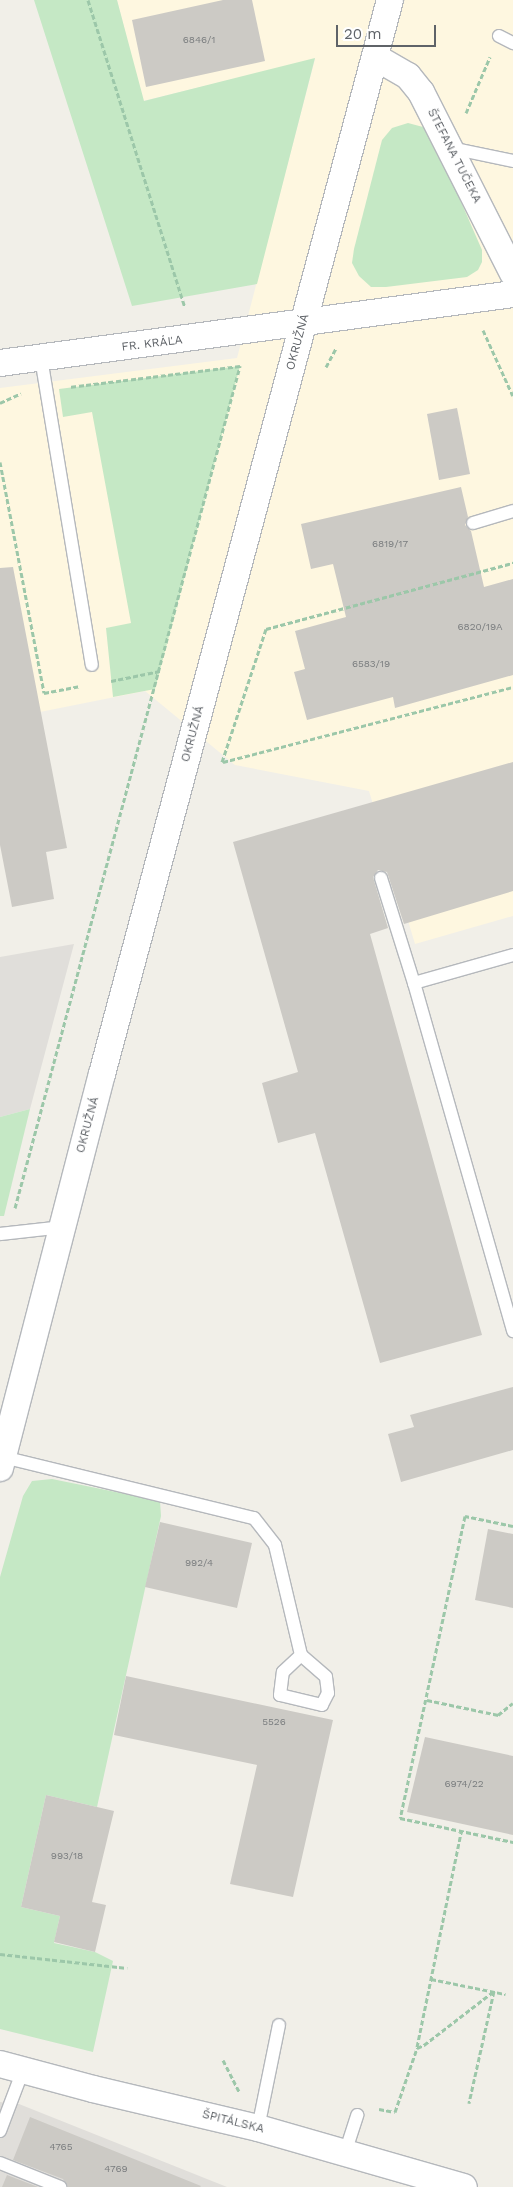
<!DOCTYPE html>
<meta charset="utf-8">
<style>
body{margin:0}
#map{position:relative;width:513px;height:2187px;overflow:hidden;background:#f1efe8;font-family:"Work Sans",sans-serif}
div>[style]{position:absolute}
.commercial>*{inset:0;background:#fef7e0}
.industrial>*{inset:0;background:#e0deda}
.green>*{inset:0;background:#c5e8c5}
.building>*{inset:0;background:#cccac5}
.path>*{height:3px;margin-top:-1.5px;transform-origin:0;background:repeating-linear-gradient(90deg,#9cc7a9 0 5px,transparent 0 7.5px)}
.roads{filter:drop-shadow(1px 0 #b5b8bc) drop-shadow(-1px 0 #b5b8bc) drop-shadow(0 1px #b5b8bc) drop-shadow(0 -1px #b5b8bc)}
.service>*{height:12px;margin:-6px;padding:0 6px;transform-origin:6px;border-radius:6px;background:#fff}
.minor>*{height:26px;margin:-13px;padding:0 13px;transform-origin:13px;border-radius:13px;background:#fff}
span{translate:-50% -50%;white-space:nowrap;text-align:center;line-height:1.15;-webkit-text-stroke:4px #fff;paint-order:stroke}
.number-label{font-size:10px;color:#7a7d7f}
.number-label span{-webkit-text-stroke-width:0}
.street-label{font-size:12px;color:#5f6368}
.scale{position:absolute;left:336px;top:25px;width:100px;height:22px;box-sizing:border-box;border:2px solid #5f6368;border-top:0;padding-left:6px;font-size:15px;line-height:18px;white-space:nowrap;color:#5f6368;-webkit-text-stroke:4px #fff;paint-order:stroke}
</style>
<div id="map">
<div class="commercial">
<i style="clip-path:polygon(117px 0,513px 0,513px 916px,415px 944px,369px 791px,235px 765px,145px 691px,0 720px,0 388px,237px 358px,315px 59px,143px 101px)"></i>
</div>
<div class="industrial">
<i style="clip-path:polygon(74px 944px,30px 1109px,0 1117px,0 957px)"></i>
<i style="clip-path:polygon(0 2102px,19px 2104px,227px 2187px,0 2187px)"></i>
</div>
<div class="green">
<i style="clip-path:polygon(34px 0,117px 0,144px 101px,315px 58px,257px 284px,132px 306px)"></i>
<i style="clip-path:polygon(408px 123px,423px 127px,434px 140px,482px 250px,482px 262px,478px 270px,467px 277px,386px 287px,371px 287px,359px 276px,352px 263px,354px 249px,382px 140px,392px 128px)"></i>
<i style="clip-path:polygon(240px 366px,155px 689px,113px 697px,106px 628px,131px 623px,92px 412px,63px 417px,59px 389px)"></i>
<i style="clip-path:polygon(30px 1109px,4px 1216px,0 1216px,0 1117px)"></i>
<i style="clip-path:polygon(52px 1479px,160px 1501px,161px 1516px,97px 1807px,46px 1795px,21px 1907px,60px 1916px,54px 1943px,95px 1952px,113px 1961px,93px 2052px,0 2029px,0 1577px,23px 1496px,32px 1481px)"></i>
</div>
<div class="building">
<i style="clip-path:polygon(223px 0,252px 0,265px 61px,146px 87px,132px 20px)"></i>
<i style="clip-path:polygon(457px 408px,470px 474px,439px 480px,427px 414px)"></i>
<i style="clip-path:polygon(461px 487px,468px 517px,465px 525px,471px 531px,484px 587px,513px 579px,513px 675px,395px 708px,393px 697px,307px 720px,294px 672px,305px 669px,295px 631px,346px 617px,333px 564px,311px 569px,301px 524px)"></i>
<i style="clip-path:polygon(13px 567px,67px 848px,46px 852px,54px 899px,12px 907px,0 845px,0 568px)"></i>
<i style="clip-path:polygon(513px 762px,513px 891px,404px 924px,387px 872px,378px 870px,373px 877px,388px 928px,370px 934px,482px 1335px,380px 1363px,315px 1133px,278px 1143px,262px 1083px,298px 1072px,233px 842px)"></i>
<i style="clip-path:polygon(513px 1387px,513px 1450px,401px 1482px,388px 1434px,414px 1427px,410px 1415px)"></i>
<i style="clip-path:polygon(160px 1522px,252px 1543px,237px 1608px,145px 1587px)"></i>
<i style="clip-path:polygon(488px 1529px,513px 1534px,513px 1608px,475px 1600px)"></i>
<i style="clip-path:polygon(126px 1676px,333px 1720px,293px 1897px,230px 1884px,257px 1765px,114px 1735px)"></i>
<i style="clip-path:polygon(425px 1737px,513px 1756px,513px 1835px,407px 1812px)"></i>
<i style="clip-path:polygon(46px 1795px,114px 1811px,92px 1902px,106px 1905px,95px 1952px,54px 1942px,60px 1916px,21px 1907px)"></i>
<i style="clip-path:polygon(30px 2117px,201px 2186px,200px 2187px,68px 2187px,63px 2179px,13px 2160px)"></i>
<i style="clip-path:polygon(7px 2175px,38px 2187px,2px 2187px)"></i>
</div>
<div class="path">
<i style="left:88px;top:0;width:322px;rotate:72.5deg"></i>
<i style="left:466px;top:113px;width:61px;rotate:-66.8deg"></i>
<i style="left:483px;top:330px;width:72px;rotate:65.6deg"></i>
<i style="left:326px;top:367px;width:21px;rotate:-62deg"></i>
<i style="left:0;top:403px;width:23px;rotate:-25deg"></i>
<i style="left:0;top:462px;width:235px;rotate:79.2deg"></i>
<i style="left:44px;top:693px;width:37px;rotate:-11deg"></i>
<i style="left:111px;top:681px;width:50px;rotate:-11.5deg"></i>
<i style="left:222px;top:762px;width:140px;rotate:-71.7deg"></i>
<i style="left:266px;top:629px;width:256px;rotate:-15deg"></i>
<i style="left:223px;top:762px;width:300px;rotate:-14.5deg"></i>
<i style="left:15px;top:1208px;width:872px;rotate:-75.04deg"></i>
<i style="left:240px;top:366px;width:172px;rotate:173deg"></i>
<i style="left:513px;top:1526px;width:49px;rotate:-168.2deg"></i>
<i style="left:465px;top:1516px;width:309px;rotate:102.1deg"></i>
<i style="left:400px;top:1818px;width:116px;rotate:12deg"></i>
<i style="left:427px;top:1700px;width:73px;rotate:11.9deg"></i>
<i style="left:498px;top:1715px;width:19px;rotate:-39deg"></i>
<i style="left:0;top:1954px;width:128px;rotate:6.3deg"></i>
<i style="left:431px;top:1979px;width:76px;rotate:11.5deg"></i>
<i style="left:417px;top:2047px;width:219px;rotate:-78.4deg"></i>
<i style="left:223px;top:2060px;width:37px;rotate:63deg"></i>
<i style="left:379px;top:2109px;width:16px;rotate:11deg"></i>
<i style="left:395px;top:2112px;width:68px;rotate:-71deg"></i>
<i style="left:417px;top:2048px;width:8px;rotate:-23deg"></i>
<i style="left:424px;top:2045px;width:88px;rotate:-37.6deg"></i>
<i style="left:494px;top:1991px;width:115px;rotate:102.6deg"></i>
</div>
<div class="roads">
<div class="service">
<i style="left:499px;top:36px;width:16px;rotate:27deg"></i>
<i style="left:451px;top:148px;width:63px;rotate:11.8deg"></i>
<i style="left:41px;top:358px;width:311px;rotate:80.6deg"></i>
<i style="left:473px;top:523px;width:42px;rotate:-16.7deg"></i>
<i style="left:381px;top:878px;width:110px;rotate:72.6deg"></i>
<i style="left:414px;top:983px;width:362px;rotate:74.1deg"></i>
<i style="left:414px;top:983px;width:103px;rotate:-15.8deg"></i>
<i style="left:0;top:1234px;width:62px;rotate:-6.4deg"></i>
<i style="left:3px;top:1457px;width:258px;rotate:13.7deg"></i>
<i style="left:254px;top:1518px;width:34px;rotate:52deg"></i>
<i style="left:275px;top:1545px;width:113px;rotate:76.7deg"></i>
<i style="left:301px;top:1655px;width:33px;rotate:41deg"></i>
<i style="left:326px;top:1677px;width:16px;rotate:83deg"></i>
<i style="left:328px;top:1693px;width:13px;rotate:117deg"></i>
<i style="left:322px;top:1705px;width:43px;rotate:-166.6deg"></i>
<i style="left:280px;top:1695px;width:23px;rotate:-83deg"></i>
<i style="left:283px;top:1672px;width:25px;rotate:-43deg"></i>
<i style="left:258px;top:2128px;width:105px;rotate:-78.5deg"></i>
<i style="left:0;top:2131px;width:65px;rotate:-69.3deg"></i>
<i style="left:345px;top:2153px;width:40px;rotate:-72deg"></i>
<i style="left:0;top:2163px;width:65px;rotate:21.8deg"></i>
</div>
<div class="minor">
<i style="left:375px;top:57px;width:38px;rotate:30deg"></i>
<i style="left:408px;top:76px;width:21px;rotate:51deg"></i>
<i style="left:421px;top:92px;width:203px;rotate:63.1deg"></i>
<i style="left:0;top:363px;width:518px;rotate:-7.66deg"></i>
<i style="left:0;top:1468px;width:407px;rotate:-75.5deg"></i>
<i style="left:102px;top:1074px;width:1112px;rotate:-74.99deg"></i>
<i style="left:0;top:2064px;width:96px;rotate:15deg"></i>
<i style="left:93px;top:2089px;width:170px;rotate:13.3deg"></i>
<i style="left:258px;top:2128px;width:214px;rotate:16deg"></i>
</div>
</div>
<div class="number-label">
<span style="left:199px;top:40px">6846/1</span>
<span style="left:390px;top:544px">6819/17</span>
<span style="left:480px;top:627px">6820/19A</span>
<span style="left:371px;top:664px">6583/19</span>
<span style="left:199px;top:1563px">992/4</span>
<span style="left:274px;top:1722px">5526</span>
<span style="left:464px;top:1784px">6974/22</span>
<span style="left:67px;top:1856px">993/18</span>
<span style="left:61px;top:2147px">4765</span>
<span style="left:116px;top:2169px">4769</span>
</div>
<div class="street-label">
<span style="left:454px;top:156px;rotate:63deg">ŠTEFANA TUČEKA</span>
<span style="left:298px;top:342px;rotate:-75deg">OKRUŽNÁ</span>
<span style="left:152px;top:344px;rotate:-7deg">FR. KRÁĽA</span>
<span style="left:193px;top:734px;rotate:-75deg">OKRUŽNÁ</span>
<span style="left:88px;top:1125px;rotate:-75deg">OKRUŽNÁ</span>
<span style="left:233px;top:2122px;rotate:14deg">ŠPITÁLSKA</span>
</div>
<div class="scale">20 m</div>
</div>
